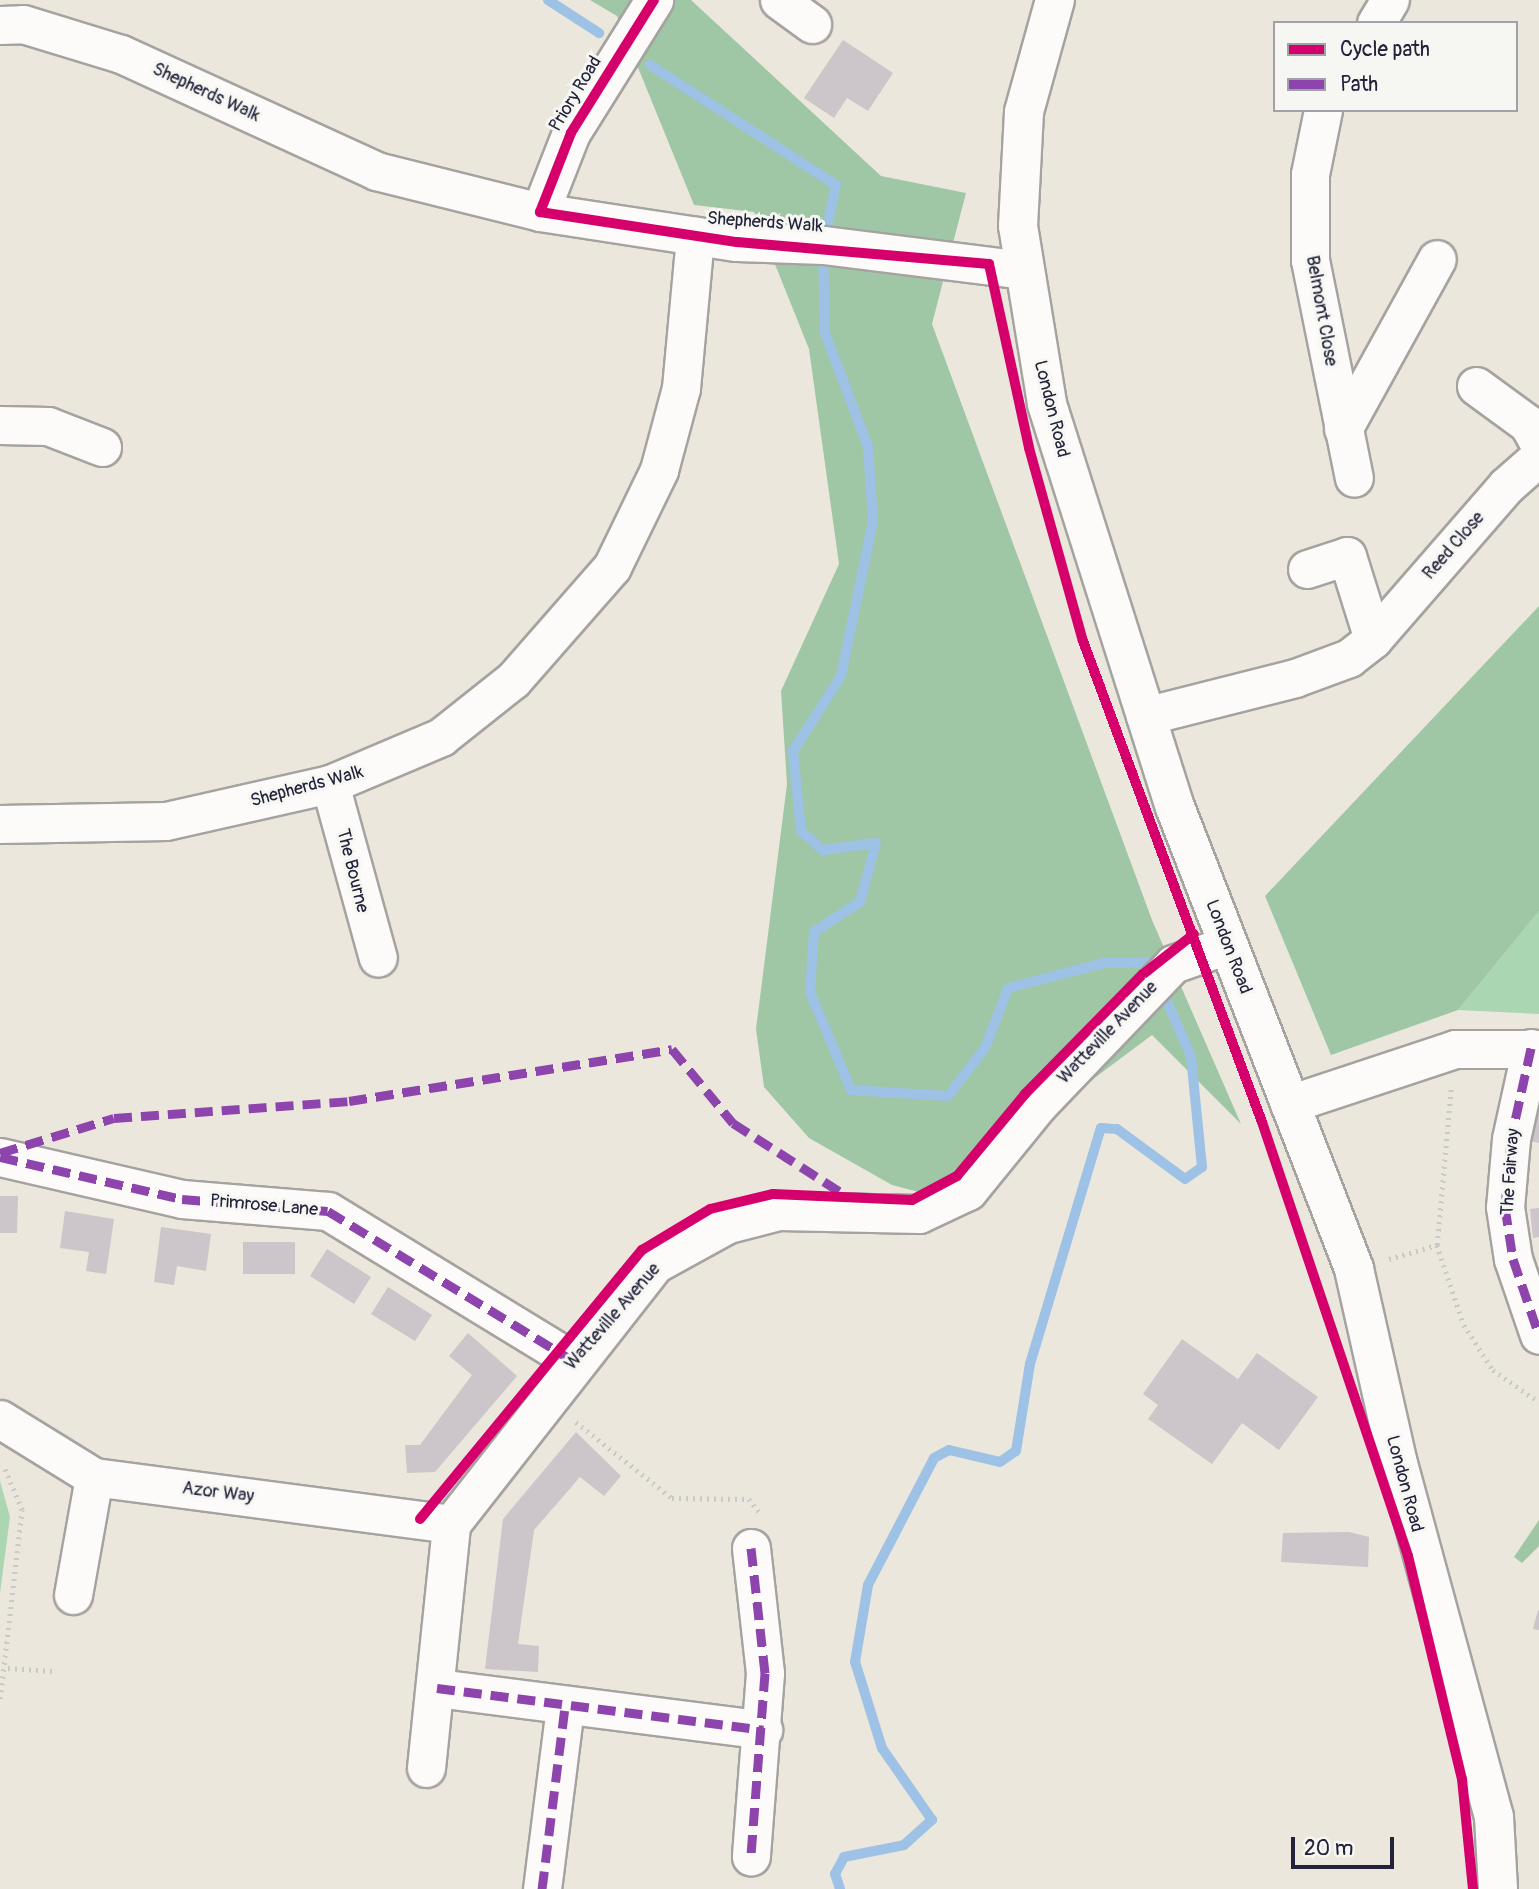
<!DOCTYPE html>
<style>
body{margin:0}
#map{position:relative;width:1539px;height:1889px;overflow:hidden;background:#ebe7dc;font-family:Pangolin,sans-serif}
div>[style]{position:absolute}
.green>*{inset:0;background:#aad6b1}
.forest>*{inset:0;background:#9fc7a5}
.stream>*{height:10px;margin:-5px;padding:0 5px;transform-origin:5px;border-radius:5px;background:#9dc2e6}
.building>*{inset:0;background:#ccc5c9}
.path>*{height:4.5px;margin-top:-2.25px;transform-origin:0;background:repeating-linear-gradient(90deg,#cac9c8 0 2px,transparent 0 7px)}
.roads{filter:drop-shadow(2px 0 #a5a3a0) drop-shadow(-2px 0 #a5a3a0) drop-shadow(0 2px #a5a3a0) drop-shadow(0 -2px #a5a3a0)}
.minor>*{height:37px;margin:-18.5px;padding:0 18.5px;transform-origin:18.5px;border-radius:18.5px;background:#fcfbfa}
.major>*{height:38px;margin:-19px;padding:0 19px;transform-origin:19px;border-radius:19px;background:#fcfbfa}
.quiet>*{height:9px;margin-top:-4.5px;transform-origin:0;background:repeating-linear-gradient(90deg,#8e44ad 0 18px,transparent 0 27px)}
.cycleway>*{height:10px;margin:-5px;padding:0 5px;transform-origin:5px;border-radius:5px;background:#d6006c}
span{translate:-50% -50%;white-space:nowrap;text-align:center;line-height:1.15;-webkit-text-stroke:6px #f6f6f2;paint-order:stroke}
.street-label{font-size:18px;color:#22223b}
.legend{position:absolute;left:1273px;top:21px;width:245px;height:91px;box-sizing:border-box;background:#f6f6f2;border:2px solid #a1a1a9;margin:0;padding:9px 12px;list-style:none;font-size:21px;color:#22223b}
.legend li{display:flex;align-items:center;gap:14px;height:35px}
.legend b{width:35px;border:2px solid #a1a1a9}
.scale{position:absolute;left:1291px;top:1837px;width:103px;height:32px;box-sizing:border-box;border:4px solid #22223b;border-top:0;padding-left:9px;font-size:21px;line-height:24px;white-space:nowrap;color:#22223b;-webkit-text-stroke:5px #f6f6f2;paint-order:stroke}
</style>
<div id="map">
<div class="green">
<i style="clip-path:polygon(1539px 911px,1539px 1014px,1458px 1010px)"></i>
<i style="clip-path:polygon(0 1481px,10px 1517px,0 1593px)"></i>
</div>
<div class="forest">
<i style="clip-path:polygon(590px 0,691px 0,881px 176px,966px 193px,932px 324px,1152px 920px,1241px 1124px,1152px 1035px,1077px 1091px,968px 1205px,892px 1185px,809px 1138px,764px 1087px,756px 1029px,787px 784px,781px 691px,839px 564px,809px 349px,754px 212px,694px 205px,617px 16px)"></i>
<i style="clip-path:polygon(1539px 606px,1539px 911px,1458px 1010px,1331px 1055px,1265px 896px)"></i>
<i style="clip-path:polygon(1539px 1520px,1539px 1546px,1522px 1563px,1514px 1557px)"></i>
</div>
<div class="stream">
<i style="left:548px;top:0;width:61px;rotate:32.9deg"></i>
<i style="left:650px;top:65px;width:221px;rotate:32.8deg"></i>
<i style="left:836px;top:185px;width:61px;rotate:102.2deg"></i>
<i style="left:823px;top:245px;width:88px;rotate:88.7deg"></i>
<i style="left:825px;top:333px;width:122px;rotate:69.3deg"></i>
<i style="left:868px;top:447px;width:74px;rotate:86.1deg"></i>
<i style="left:873px;top:521px;width:158px;rotate:101.7deg"></i>
<i style="left:841px;top:676px;width:89px;rotate:122.6deg"></i>
<i style="left:793px;top:751px;width:80px;rotate:84.3deg"></i>
<i style="left:801px;top:831px;width:29px;rotate:41deg"></i>
<i style="left:823px;top:850px;width:53px;rotate:-7.5deg"></i>
<i style="left:876px;top:843px;width:61px;rotate:105.2deg"></i>
<i style="left:860px;top:902px;width:55px;rotate:146.9deg"></i>
<i style="left:814px;top:932px;width:60px;rotate:93.8deg"></i>
<i style="left:810px;top:992px;width:106px;rotate:67.3deg"></i>
<i style="left:851px;top:1090px;width:97px;rotate:3.5deg"></i>
<i style="left:948px;top:1096px;width:61px;rotate:-52.4deg"></i>
<i style="left:985px;top:1048px;width:64px;rotate:-69deg"></i>
<i style="left:1008px;top:988px;width:99px;rotate:-14.6deg"></i>
<i style="left:1104px;top:963px;width:46px;rotate:-1.2deg"></i>
<i style="left:1150px;top:962px;width:12px;rotate:66deg"></i>
<i style="left:840px;top:1889px;width:16px;rotate:-108deg"></i>
<i style="left:835px;top:1874px;width:19px;rotate:-62deg"></i>
<i style="left:844px;top:1857px;width:61px;rotate:-11.3deg"></i>
<i style="left:904px;top:1845px;width:38px;rotate:-42deg"></i>
<i style="left:932px;top:1820px;width:88px;rotate:-124.8deg"></i>
<i style="left:882px;top:1748px;width:90px;rotate:-107.4deg"></i>
<i style="left:855px;top:1662px;width:78px;rotate:-80.4deg"></i>
<i style="left:868px;top:1585px;width:143px;rotate:-62.5deg"></i>
<i style="left:934px;top:1458px;width:17px;rotate:-28deg"></i>
<i style="left:949px;top:1450px;width:52px;rotate:13.2deg"></i>
<i style="left:1000px;top:1462px;width:19px;rotate:-35deg"></i>
<i style="left:1016px;top:1451px;width:88px;rotate:-80.9deg"></i>
<i style="left:1030px;top:1364px;width:246px;rotate:-73.3deg"></i>
<i style="left:1101px;top:1128px;width:16px;rotate:4deg"></i>
<i style="left:1117px;top:1129px;width:84px;rotate:36.3deg"></i>
<i style="left:1185px;top:1179px;width:21px;rotate:-35deg"></i>
<i style="left:1202px;top:1167px;width:112px;rotate:-95.7deg"></i>
<i style="left:1191px;top:1056px;width:74px;rotate:-113.8deg"></i>
</div>
<div class="building">
<i style="clip-path:polygon(843px 40px,893px 73px,868px 111px,847px 98px,834px 118px,804px 98px)"></i>
<i style="clip-path:polygon(1537px 1099px,1539px 1099px,1539px 1143px,1531px 1141px)"></i>
<i style="clip-path:polygon(0 1196px,18px 1196px,17px 1233px,0 1233px)"></i>
<i style="clip-path:polygon(1539px 1208px,1539px 1237px,1533px 1238px,1530px 1209px)"></i>
<i style="clip-path:polygon(65px 1211px,114px 1219px,106px 1274px,86px 1271px,89px 1252px,60px 1248px)"></i>
<i style="clip-path:polygon(161px 1227px,211px 1234px,206px 1271px,177px 1266px,174px 1285px,154px 1282px)"></i>
<i style="clip-path:polygon(243px 1242px,295px 1242px,295px 1274px,243px 1274px)"></i>
<i style="clip-path:polygon(327px 1249px,371px 1277px,354px 1304px,310px 1276px)"></i>
<i style="clip-path:polygon(388px 1287px,432px 1315px,415px 1341px,371px 1314px)"></i>
<i style="clip-path:polygon(468px 1333px,517px 1376px,435px 1472px,407px 1473px,405px 1445px,420px 1445px,472px 1375px,449px 1356px)"></i>
<i style="clip-path:polygon(1182px 1339px,1238px 1379px,1257px 1353px,1318px 1397px,1279px 1450px,1242px 1423px,1212px 1464px,1148px 1419px,1158px 1405px,1143px 1394px)"></i>
<i style="clip-path:polygon(576px 1432px,621px 1476px,604px 1496px,580px 1477px,534px 1530px,518px 1644px,539px 1646px,538px 1672px,485px 1669px,503px 1519px)"></i>
<i style="clip-path:polygon(1349px 1532px,1369px 1537px,1368px 1567px,1281px 1562px,1283px 1533px)"></i>
<i style="clip-path:polygon(1538px 1610px,1539px 1611px,1539px 1630px,1533px 1629px)"></i>
</div>
<div class="path">
<i style="left:1437px;top:1245px;width:157px;rotate:-84.9deg"></i>
<i style="left:1389px;top:1259px;width:50px;rotate:-16.3deg"></i>
<i style="left:1437px;top:1245px;width:84px;rotate:71.4deg"></i>
<i style="left:1464px;top:1325px;width:54px;rotate:57.2deg"></i>
<i style="left:1493px;top:1370px;width:56px;rotate:34.8deg"></i>
<i style="left:576px;top:1422px;width:122px;rotate:38.4deg"></i>
<i style="left:672px;top:1498px;width:77px;rotate:0.7deg"></i>
<i style="left:749px;top:1499px;width:16px;rotate:52deg"></i>
<i style="left:8px;top:1668px;width:44px;rotate:3.9deg"></i>
<i style="left:0;top:1699px;width:190px;rotate:-83.4deg"></i>
<i style="left:22px;top:1510px;width:49px;rotate:-112.9deg"></i>
</div>
<div class="roads">
<div class="minor">
<i style="left:779px;top:0;width:41px;rotate:36deg"></i>
<i style="left:1376px;top:23px;width:27px;rotate:-59deg"></i>
<i style="left:0;top:25px;width:23px;rotate:-2deg"></i>
<i style="left:23px;top:24px;width:102px;rotate:17deg"></i>
<i style="left:121px;top:54px;width:281px;rotate:24.6deg"></i>
<i style="left:376px;top:171px;width:169px;rotate:14deg"></i>
<i style="left:540px;top:212px;width:199px;rotate:8.7deg"></i>
<i style="left:737px;top:242px;width:86px;rotate:2deg"></i>
<i style="left:823px;top:245px;width:202px;rotate:7.1deg"></i>
<i style="left:1323px;top:110px;width:65px;rotate:101.5deg"></i>
<i style="left:1310px;top:174px;width:86px;rotate:90deg"></i>
<i style="left:1310px;top:260px;width:222px;rotate:78.6deg"></i>
<i style="left:540px;top:212px;width:85px;rotate:-68.6deg"></i>
<i style="left:571px;top:133px;width:157px;rotate:-58deg"></i>
<i style="left:1476px;top:386px;width:64px;rotate:36.2deg"></i>
<i style="left:1528px;top:424px;width:23px;rotate:61deg"></i>
<i style="left:0;top:425px;width:48px;rotate:1.2deg"></i>
<i style="left:48px;top:426px;width:58px;rotate:21.3deg"></i>
<i style="left:1343px;top:429px;width:194px;rotate:-61.1deg"></i>
<i style="left:1373px;top:639px;width:203px;rotate:-49deg"></i>
<i style="left:1506px;top:486px;width:44px;rotate:-41.3deg"></i>
<i style="left:1145px;top:716px;width:155px;rotate:-14.2deg"></i>
<i style="left:1295px;top:678px;width:58px;rotate:-20.3deg"></i>
<i style="left:1349px;top:658px;width:31px;rotate:-38deg"></i>
<i style="left:1373px;top:639px;width:87px;rotate:-107.4deg"></i>
<i style="left:1347px;top:556px;width:42px;rotate:162deg"></i>
<i style="left:330px;top:784px;width:180px;rotate:74.6deg"></i>
<i style="left:0;top:824px;width:166px;rotate:-1deg"></i>
<i style="left:166px;top:821px;width:168px;rotate:-12.7deg"></i>
<i style="left:330px;top:784px;width:121px;rotate:-22.9deg"></i>
<i style="left:441px;top:737px;width:92px;rotate:-38.4deg"></i>
<i style="left:513px;top:680px;width:150px;rotate:-48.8deg"></i>
<i style="left:612px;top:567px;width:108px;rotate:-64.1deg"></i>
<i style="left:659px;top:470px;width:85px;rotate:-75deg"></i>
<i style="left:681px;top:388px;width:153px;rotate:-84.7deg"></i>
<i style="left:1531px;top:1048px;width:93px;rotate:102.4deg"></i>
<i style="left:1511px;top:1139px;width:68px;rotate:95deg"></i>
<i style="left:1505px;top:1207px;width:53px;rotate:81.3deg"></i>
<i style="left:1513px;top:1259px;width:80px;rotate:71.1deg"></i>
<i style="left:1289px;top:1104px;width:175px;rotate:-18.3deg"></i>
<i style="left:1455px;top:1049px;width:84px"></i>
<i style="left:0;top:1157px;width:187px;rotate:13deg"></i>
<i style="left:182px;top:1199px;width:146px;rotate:4.7deg"></i>
<i style="left:328px;top:1211px;width:288px;rotate:31.4deg"></i>
<i style="left:0;top:1419px;width:110px;rotate:31.7deg"></i>
<i style="left:94px;top:1477px;width:360px;rotate:7.5deg"></i>
<i style="left:751px;top:1548px;width:126px;rotate:83.6deg"></i>
<i style="left:765px;top:1673px;width:184px;rotate:94.4deg"></i>
<i style="left:73px;top:1595px;width:120px;rotate:-79.9deg"></i>
<i style="left:437px;top:1688px;width:329px;rotate:7.3deg"></i>
<i style="left:426px;top:1768px;width:245px;rotate:-84.1deg"></i>
<i style="left:451px;top:1524px;width:330px;rotate:-51.9deg"></i>
<i style="left:655px;top:1264px;width:83px;rotate:-28.7deg"></i>
<i style="left:728px;top:1224px;width:53px;rotate:-14.3deg"></i>
<i style="left:779px;top:1211px;width:140px;rotate:1.2deg"></i>
<i style="left:919px;top:1214px;width:54px;rotate:-25.1deg"></i>
<i style="left:968px;top:1191px;width:111px;rotate:-50.9deg"></i>
<i style="left:1038px;top:1105px;width:195px;rotate:-46.2deg"></i>
<i style="left:1173px;top:964px;width:57px;rotate:-19.4deg"></i>
<i style="left:542px;top:1889px;width:183px;rotate:-82.8deg"></i>
</div>
<div class="major">
<i style="left:1055px;top:0;width:116px;rotate:105.5deg"></i>
<i style="left:1024px;top:112px;width:114px;rotate:93deg"></i>
<i style="left:1018px;top:226px;width:180px;rotate:80.7deg"></i>
<i style="left:1047px;top:404px;width:423px;rotate:72.4deg"></i>
<i style="left:1175px;top:807px;width:495px;rotate:68.8deg"></i>
<i style="left:1354px;top:1269px;width:196px;rotate:77.3deg"></i>
<i style="left:1397px;top:1460px;width:370px;rotate:74.8deg"></i>
<i style="left:1494px;top:1817px;width:72px;rotate:86.8deg"></i>
</div>
</div>
<div class="quiet">
<i style="left:1531px;top:1048px;width:93px;rotate:102.4deg"></i>
<i style="left:1511px;top:1139px;width:68px;rotate:95deg"></i>
<i style="left:1505px;top:1207px;width:53px;rotate:81.3deg"></i>
<i style="left:1513px;top:1259px;width:80px;rotate:71.1deg"></i>
<i style="left:0;top:1153px;width:119px;rotate:-17.1deg"></i>
<i style="left:114px;top:1118px;width:236px;rotate:-4.1deg"></i>
<i style="left:349px;top:1101px;width:327px;rotate:-9.1deg"></i>
<i style="left:672px;top:1049px;width:96px;rotate:50.5deg"></i>
<i style="left:733px;top:1123px;width:133px;rotate:32.7deg"></i>
<i style="left:0;top:1157px;width:187px;rotate:13deg"></i>
<i style="left:182px;top:1199px;width:146px;rotate:4.7deg"></i>
<i style="left:328px;top:1211px;width:288px;rotate:31.4deg"></i>
<i style="left:751px;top:1548px;width:126px;rotate:83.6deg"></i>
<i style="left:765px;top:1673px;width:184px;rotate:94.4deg"></i>
<i style="left:437px;top:1688px;width:329px;rotate:7.3deg"></i>
<i style="left:542px;top:1889px;width:183px;rotate:-82.8deg"></i>
</div>
<div class="cycleway">
<i style="left:654px;top:0;width:157px;rotate:122deg"></i>
<i style="left:571px;top:133px;width:85px;rotate:111.4deg"></i>
<i style="left:540px;top:212px;width:199px;rotate:8.7deg"></i>
<i style="left:737px;top:242px;width:253px;rotate:5deg"></i>
<i style="left:989px;top:264px;width:188px;rotate:77.7deg"></i>
<i style="left:1029px;top:448px;width:200px;rotate:74.4deg"></i>
<i style="left:1083px;top:641px;width:513px;rotate:69.59deg"></i>
<i style="left:1262px;top:1122px;width:458px;rotate:71.4deg"></i>
<i style="left:1408px;top:1556px;width:229px;rotate:76.4deg"></i>
<i style="left:1462px;top:1779px;width:111px;rotate:84.3deg"></i>
<i style="left:420px;top:1519px;width:349px;rotate:-50.5deg"></i>
<i style="left:642px;top:1250px;width:79px;rotate:-31.1deg"></i>
<i style="left:710px;top:1209px;width:65px;rotate:-13.4deg"></i>
<i style="left:773px;top:1194px;width:139px;rotate:2.5deg"></i>
<i style="left:912px;top:1200px;width:51px;rotate:-28.1deg"></i>
<i style="left:957px;top:1176px;width:107px;rotate:-50.3deg"></i>
<i style="left:1025px;top:1094px;width:167px;rotate:-45.5deg"></i>
<i style="left:1142px;top:975px;width:66px;rotate:-38.3deg"></i>
</div>
<div class="street-label">
<span style="left:206px;top:93px;rotate:25deg">Shepherds Walk</span>
<span style="left:576px;top:94px;rotate:-59deg">Priory Road</span>
<span style="left:765px;top:223px;rotate:4deg">Shepherds Walk</span>
<span style="left:1321px;top:311px;rotate:80deg">Belmont Close</span>
<span style="left:1051px;top:409px;rotate:76deg">London Road</span>
<span style="left:1454px;top:546px;rotate:-49deg">Reed Close</span>
<span style="left:307px;top:787px;rotate:-15deg">Shepherds Walk</span>
<span style="left:352px;top:871px;rotate:76deg">The Bourne</span>
<span style="left:1228px;top:947px;rotate:69deg">London Road</span>
<span style="left:1108px;top:1033px;rotate:-46deg">Watteville Avenue</span>
<span style="left:1511px;top:1172px;rotate:-86deg">The Fairway</span>
<span style="left:264px;top:1206px;rotate:5deg">Primrose Lane</span>
<span style="left:613px;top:1317px;rotate:-49deg">Watteville Avenue</span>
<span style="left:1404px;top:1484px;rotate:75deg">London Road</span>
<span style="left:218px;top:1493px;rotate:7deg">Azor Way</span>
</div>
<ul class="legend">
<li><b style="height:9px;background:#d6006c"></b>Cycle path</li>
<li><b style="height:9px;background:#8e44ad"></b>Path</li>
</ul>
<div class="scale">20 m</div>
</div>
